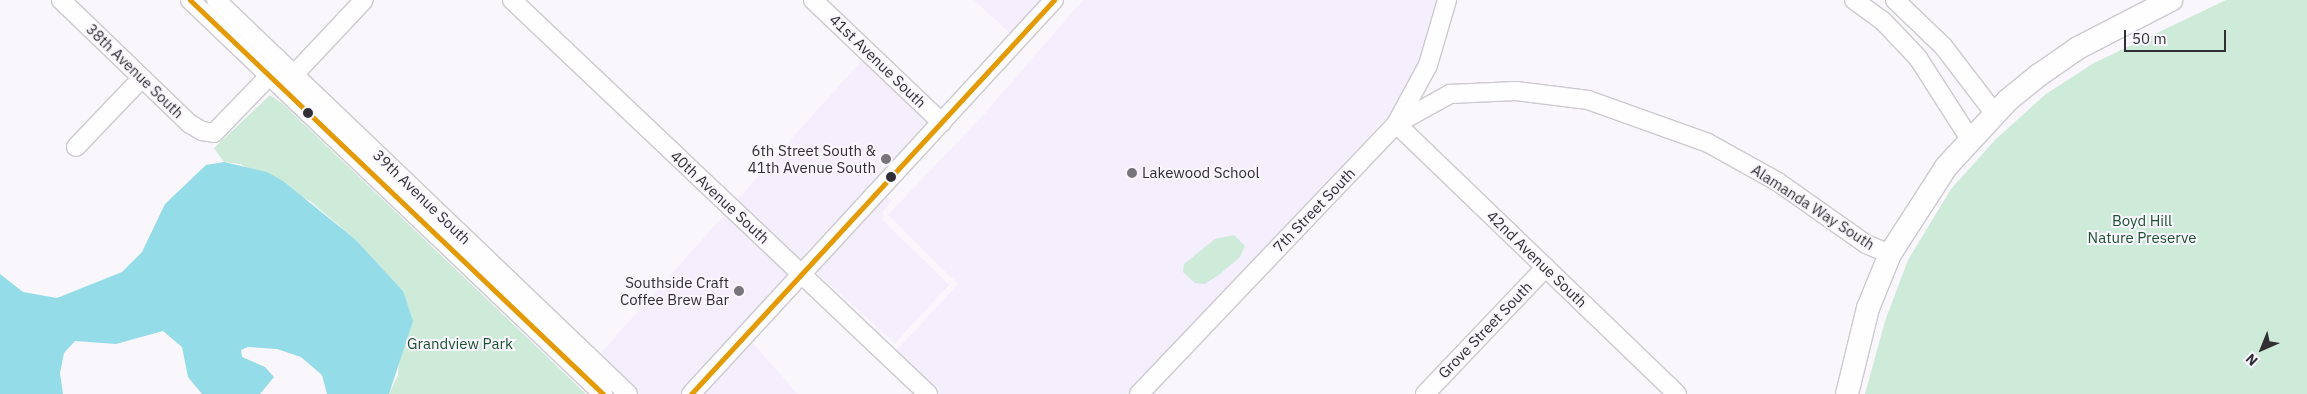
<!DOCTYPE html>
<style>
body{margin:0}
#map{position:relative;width:2307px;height:394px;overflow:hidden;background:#f9f7fc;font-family:"IBM Plex Sans",sans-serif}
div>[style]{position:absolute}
.built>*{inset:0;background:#f5eefd}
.green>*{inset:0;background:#ceead8}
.water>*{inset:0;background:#93dce8}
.roads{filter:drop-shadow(1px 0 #cccacf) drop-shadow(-1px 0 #cccacf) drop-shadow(0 1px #cccacf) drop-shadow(0 -1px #cccacf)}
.minor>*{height:18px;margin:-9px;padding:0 9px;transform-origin:9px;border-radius:9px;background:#fefeff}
.major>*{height:22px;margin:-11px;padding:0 11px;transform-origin:11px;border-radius:11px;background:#fefeff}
.bus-1>*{height:5px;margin:-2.5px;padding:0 2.5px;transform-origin:2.5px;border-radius:2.5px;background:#e39a05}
.dots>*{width:14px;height:14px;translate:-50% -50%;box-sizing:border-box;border:2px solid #f9f6fd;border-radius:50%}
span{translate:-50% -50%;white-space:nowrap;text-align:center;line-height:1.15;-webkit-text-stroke:4px #f9f6fd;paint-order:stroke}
.street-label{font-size:15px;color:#312e34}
.poi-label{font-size:15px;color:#312e34}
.right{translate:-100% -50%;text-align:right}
.left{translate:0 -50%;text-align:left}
.park-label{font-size:15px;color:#1b5031}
.north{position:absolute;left:2237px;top:324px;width:50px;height:50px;-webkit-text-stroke:4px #f9f6fd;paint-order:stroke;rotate:224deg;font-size:14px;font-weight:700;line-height:20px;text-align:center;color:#312e34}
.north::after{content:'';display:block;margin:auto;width:18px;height:22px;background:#312e34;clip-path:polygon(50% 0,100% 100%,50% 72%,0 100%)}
.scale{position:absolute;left:2124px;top:30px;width:102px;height:22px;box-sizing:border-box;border:2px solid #312e34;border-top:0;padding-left:6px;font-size:15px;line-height:18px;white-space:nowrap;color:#312e34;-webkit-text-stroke:4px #f9f6fd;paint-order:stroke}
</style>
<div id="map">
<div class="built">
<i style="clip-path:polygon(974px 0,1044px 0,1012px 35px)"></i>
<i style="clip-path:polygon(1083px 0,1437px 0,1438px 13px,1431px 41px,1396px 108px,1127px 394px,940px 394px,895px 352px,958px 284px,888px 215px,986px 112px)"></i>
<i style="clip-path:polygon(863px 59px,931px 124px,803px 264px,736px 201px)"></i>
<i style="clip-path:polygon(886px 195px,892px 201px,883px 211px,883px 220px,949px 285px,895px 343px,816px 272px)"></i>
<i style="clip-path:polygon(726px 213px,792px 276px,681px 394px,640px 394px,599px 355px)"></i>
<i style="clip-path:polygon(751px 341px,798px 394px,700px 394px)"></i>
</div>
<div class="green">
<i style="clip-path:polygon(2226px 0,2307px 0,2307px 394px,1865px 394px,1885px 321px,1908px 260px,1951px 189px,1996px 139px,2046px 94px,2094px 63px)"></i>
<i style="clip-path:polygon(270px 95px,283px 104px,586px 394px,389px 394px,398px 375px,403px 291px,356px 240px,310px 201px,240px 164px,224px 162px,214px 148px)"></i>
<i style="clip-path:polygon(1234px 235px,1245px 246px,1240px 257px,1220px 274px,1205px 284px,1195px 283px,1183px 272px,1184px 264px,1215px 239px)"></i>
</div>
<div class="water">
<i style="clip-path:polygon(224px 162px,267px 172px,283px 181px,356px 240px,403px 291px,413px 321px,389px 394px,327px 394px,322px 375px,301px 357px,277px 349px,248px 347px,241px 350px,242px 357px,265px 367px,274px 377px,260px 394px,202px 394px,188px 377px,182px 347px,163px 331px,116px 344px,75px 341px,64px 353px,60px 373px,63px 394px,0 394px,0 274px,23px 292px,57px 298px,122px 272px,142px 252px,165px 204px,206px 165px)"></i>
</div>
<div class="roads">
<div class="minor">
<i style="left:61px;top:0;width:179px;rotate:43.9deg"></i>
<i style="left:190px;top:124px;width:14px;rotate:30deg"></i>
<i style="left:202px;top:131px;width:12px;rotate:9deg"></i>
<i style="left:214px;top:133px;width:79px;rotate:-46deg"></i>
<i style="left:190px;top:0;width:571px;rotate:43.65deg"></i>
<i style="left:216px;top:0;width:570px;rotate:43.72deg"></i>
<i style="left:512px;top:0;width:573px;rotate:43.44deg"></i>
<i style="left:813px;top:0;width:178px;rotate:43.6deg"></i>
<i style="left:1854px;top:0;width:36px;rotate:36deg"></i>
<i style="left:1883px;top:21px;width:51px;rotate:46.6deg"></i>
<i style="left:1918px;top:58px;width:96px;rotate:57.3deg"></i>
<i style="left:1895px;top:0;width:66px;rotate:43.8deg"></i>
<i style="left:1943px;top:46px;width:86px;rotate:52.6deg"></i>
<i style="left:287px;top:82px;width:112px;rotate:-46.8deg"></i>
<i style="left:76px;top:147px;width:95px;rotate:-46.3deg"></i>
<i style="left:691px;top:394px;width:536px;rotate:-47.35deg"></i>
<i style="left:1139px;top:394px;width:373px;rotate:-46.4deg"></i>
<i style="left:1396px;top:124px;width:67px;rotate:-61.5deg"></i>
<i style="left:1428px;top:65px;width:68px;rotate:-73.7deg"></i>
<i style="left:1425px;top:394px;width:175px;rotate:-46.4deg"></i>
<i style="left:1677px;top:394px;width:390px;rotate:-136.1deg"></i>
<i style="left:1396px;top:124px;width:62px;rotate:-29.1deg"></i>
<i style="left:1450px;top:94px;width:66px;rotate:-2.6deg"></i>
<i style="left:1516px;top:91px;width:73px;rotate:7.1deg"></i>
<i style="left:1588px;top:100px;width:127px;rotate:19.7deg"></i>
<i style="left:1708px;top:143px;width:80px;rotate:29.1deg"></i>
<i style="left:1778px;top:182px;width:108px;rotate:35.2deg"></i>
<i style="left:1866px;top:244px;width:26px;rotate:23deg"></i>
</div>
<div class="major">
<i style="left:1847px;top:394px;width:89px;rotate:-76.3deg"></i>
<i style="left:1868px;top:308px;width:58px;rotate:-67.8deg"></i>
<i style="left:1890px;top:254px;width:103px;rotate:-57.2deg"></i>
<i style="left:1946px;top:167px;width:91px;rotate:-47.2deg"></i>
<i style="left:2008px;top:100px;width:40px;rotate:-39deg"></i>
<i style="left:2039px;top:75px;width:47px;rotate:-34.7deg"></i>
<i style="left:2078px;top:48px;width:105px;rotate:-27.3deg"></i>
</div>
</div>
<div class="bus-1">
<i style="left:190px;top:0;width:571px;rotate:43.65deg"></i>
<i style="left:691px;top:394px;width:536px;rotate:-47.35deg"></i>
</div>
<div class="dots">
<i style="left:308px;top:113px;background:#312e34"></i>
<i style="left:886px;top:159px;background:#77747a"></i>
<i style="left:1132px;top:173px;background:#77747a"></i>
<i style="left:891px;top:177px;background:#312e34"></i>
<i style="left:739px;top:291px;background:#77747a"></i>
</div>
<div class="street-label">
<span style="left:878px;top:61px;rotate:44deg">41st Avenue South</span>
<span style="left:135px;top:71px;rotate:44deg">38th Avenue South</span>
<span style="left:422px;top:197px;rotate:44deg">39th Avenue South</span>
<span style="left:720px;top:197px;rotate:43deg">40th Avenue South</span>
<span style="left:1813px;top:207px;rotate:33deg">Alamanda Way South</span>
<span style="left:1314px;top:210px;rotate:-46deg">7th Street South</span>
<span style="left:1537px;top:259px;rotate:44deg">42nd Avenue South</span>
<span style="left:1485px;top:330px;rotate:-46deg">Grove Street South</span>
</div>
<div class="poi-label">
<span class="right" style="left:876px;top:159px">6th Street South &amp;<br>41th Avenue South</span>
<span class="left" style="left:1142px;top:173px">Lakewood School</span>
<span class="right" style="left:729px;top:291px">Southside Craft<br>Coffee Brew Bar</span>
</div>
<div class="park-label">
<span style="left:2142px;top:229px">Boyd Hill<br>Nature Preserve</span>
<span style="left:460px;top:344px">Grandview Park</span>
</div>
<div class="north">N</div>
<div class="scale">50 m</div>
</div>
